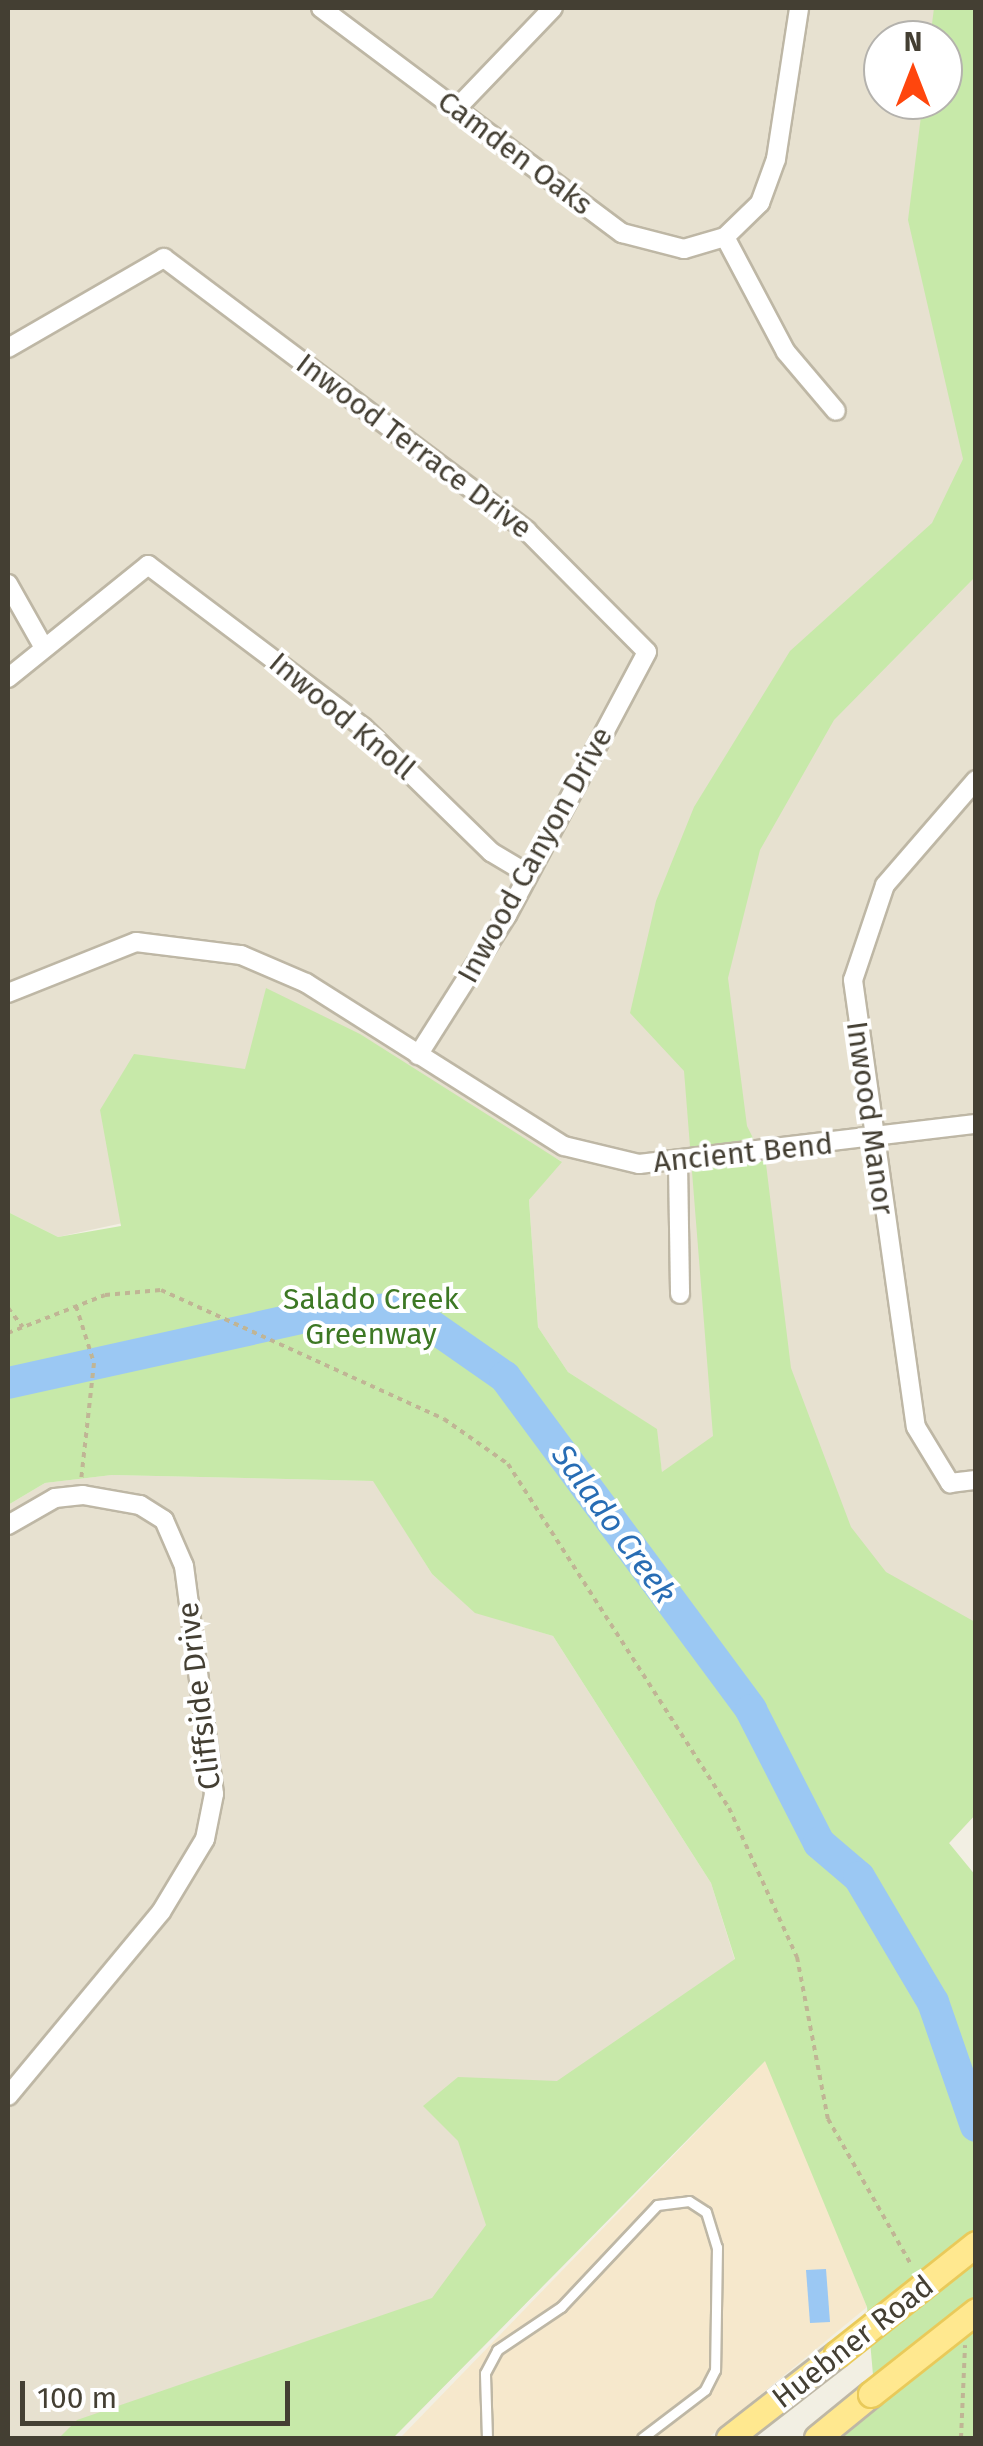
<!DOCTYPE html>
<style>
body{margin:0}
#map{position:relative;width:983px;height:2446px;overflow:hidden;background:#f2efe3;font-family:"Fira Sans",sans-serif}
div>[style]{position:absolute}
.residential>*{inset:0;background:#e7e1d0}
.commercial>*{inset:0;background:#f6e8cc}
.green>*{inset:0;background:#c7e9a9}
.water>*{inset:0;background:#9bc8f3}
.river>*{height:32px;margin:-16px;padding:0 16px;transform-origin:16px;border-radius:16px;background:#9bc8f3}
.path>*{height:4px;margin-top:-2px;transform-origin:0;background:repeating-linear-gradient(90deg,#c0b595 0 5px,transparent 0 10px)}
.roads{filter:drop-shadow(2px 0 #beb7a5) drop-shadow(-2px 0 #beb7a5) drop-shadow(0 2px #beb7a5) drop-shadow(0 -2px #beb7a5)}
.lane>*{height:9px;margin:-4.5px;padding:0 4.5px;transform-origin:4.5px;border-radius:4.5px;background:#fff}
.street>*{height:18px;margin:-9px;padding:0 9px;transform-origin:9px;border-radius:9px;background:#fff}
.primary>*{height:25px;margin:-12.5px;padding:0 12.5px;transform-origin:12.5px;border-radius:12.5px;background:#ffe88f}
.bridges{filter:drop-shadow(2px 0 #e9ca5a) drop-shadow(-2px 0 #e9ca5a) drop-shadow(0 2px #e9ca5a) drop-shadow(0 -2px #e9ca5a)}
.primary-bridge>*{height:25px;margin:-12.5px;padding:0 12.5px;transform-origin:12.5px;border-radius:12.5px;background:#ffe88f}
span{translate:-50% -50%;white-space:nowrap;text-align:center;line-height:1.15;-webkit-text-stroke:8px #fff;paint-order:stroke}
.street-label{font-size:30px;color:#443f33}
.park-label{font-size:30px;color:#3d7824}
.water-label{font-size:32px;color:#286db4;font-style:italic}
.frame{position:absolute;inset:0;border:10px solid #443f33;pointer-events:none}
.north{position:absolute;left:863px;top:20px;width:100px;height:100px;box-sizing:border-box;background:#fff;border:2px solid #b4b2ad;border-radius:50%;rotate:0deg;font-size:28px;font-weight:700;line-height:40px;text-align:center;color:#443f33}
.north::after{content:'';display:block;margin:auto;width:35px;height:45px;background:#ff460d;clip-path:polygon(50% 0,100% 100%,50% 72%,0 100%)}
.scale{position:absolute;left:20px;top:2381px;width:270px;height:45px;box-sizing:border-box;border:5px solid #443f33;border-top:0;padding-left:12px;font-size:30px;line-height:35px;white-space:nowrap;color:#443f33;-webkit-text-stroke:8px #fff;paint-order:stroke}
</style>
<div id="map">
<div class="residential">
<i style="clip-path:polygon(evenodd,8px 8px,975px 8px,976px 1814px,929px 1865px,662px 1472px,656px 1429px,568px 1372px,538px 1327px,529px 1200px,561px 1161px,517px 1138px,58px 1237px,8px 1212px,8px 8px,883px 40px,943px 40px,943px 100px,883px 100px,883px 40px)"></i>
<i style="clip-path:polygon(112px 1475px,374px 1481px,432px 1574px,475px 1612px,553px 1636px,711px 1883px,766px 2060px,393px 2438px,8px 2438px,8px 1505px,45px 1483px)"></i>
</div>
<div class="commercial">
<i style="clip-path:polygon(766px 2060px,867px 2307px,708px 2438px,400px 2438px)"></i>
</div>
<div class="green">
<i style="clip-path:polygon(934px 8px,975px 8px,975px 577px,834px 720px,760px 850px,728px 978px,747px 1126px,766px 1164px,791px 1368px,851px 1527px,886px 1572px,975px 1622px,975px 1815px,949px 1843px,976px 1876px,975px 2438px,842px 2438px,876px 2409px,867px 2307px,765px 2061px,393px 2438px,59px 2438px,77px 2420px,432px 2298px,486px 2225px,458px 2141px,423px 2106px,458px 2077px,557px 2081px,735px 1959px,711px 1883px,553px 1636px,475px 1613px,432px 1574px,373px 1481px,112px 1475px,45px 1483px,8px 1505px,8px 1212px,58px 1237px,121px 1226px,100px 1110px,134px 1054px,245px 1069px,266px 988px,360px 1034px,562px 1162px,529px 1200px,538px 1327px,568px 1372px,657px 1429px,662px 1472px,713px 1436px,684px 1071px,630px 1013px,656px 901px,694px 807px,790px 651px,932px 523px,963px 459px,908px 220px,923px 100px,943px 100px,943px 40px,930px 40px)"></i>
</div>
<div class="water">
<i style="clip-path:polygon(826px 2269px,830px 2322px,810px 2323px,806px 2270px)"></i>
</div>
<div class="river">
<i style="left:8px;top:1383px;width:319px;rotate:-12.5deg"></i>
<i style="left:319px;top:1314px;width:87px;rotate:-3.9deg"></i>
<i style="left:406px;top:1308px;width:121px;rotate:34.9deg"></i>
<i style="left:505px;top:1377px;width:414px;rotate:53.5deg"></i>
<i style="left:751px;top:1710px;width:149px;rotate:62.9deg"></i>
<i style="left:819px;top:1843px;width:52px;rotate:40.4deg"></i>
<i style="left:859px;top:1877px;width:145px;rotate:59.4deg"></i>
<i style="left:933px;top:2002px;width:131px;rotate:70.9deg"></i>
</div>
<div class="path">
<i style="left:76px;top:1306px;width:60px;rotate:72.5deg"></i>
<i style="left:94px;top:1363px;width:118px;rotate:96.3deg"></i>
<i style="left:8px;top:1308px;width:24px;rotate:52deg"></i>
<i style="left:8px;top:1333px;width:104px;rotate:-21.4deg"></i>
<i style="left:105px;top:1295px;width:56px;rotate:-5.1deg"></i>
<i style="left:161px;top:1290px;width:311px;rotate:24.5deg"></i>
<i style="left:444px;top:1419px;width:78px;rotate:35.1deg"></i>
<i style="left:508px;top:1464px;width:409px;rotate:57.3deg"></i>
<i style="left:729px;top:1808px;width:164px;rotate:65.5deg"></i>
<i style="left:797px;top:1957px;width:165px;rotate:79.2deg"></i>
<i style="left:828px;top:2119px;width:169px;rotate:60.3deg"></i>
<i style="left:961px;top:2438px;width:93px;rotate:-87.5deg"></i>
</div>
<div class="roads">
<div class="lane">
<i style="left:487px;top:2438px;width:65px;rotate:-91.8deg"></i>
<i style="left:485px;top:2373px;width:26px;rotate:-62deg"></i>
<i style="left:497px;top:2350px;width:77px;rotate:-33.9deg"></i>
<i style="left:561px;top:2307px;width:140px;rotate:-46.7deg"></i>
<i style="left:657px;top:2205px;width:32px;rotate:-7deg"></i>
<i style="left:689px;top:2201px;width:20px;rotate:33deg"></i>
<i style="left:706px;top:2212px;width:37px;rotate:73deg"></i>
<i style="left:717px;top:2247px;width:123px;rotate:90.9deg"></i>
<i style="left:715px;top:2370px;width:22px;rotate:117deg"></i>
<i style="left:705px;top:2390px;width:79px;rotate:142.7deg"></i>
</div>
<div class="street">
<i style="left:321px;top:8px;width:376px;rotate:36.8deg"></i>
<i style="left:622px;top:233px;width:64px;rotate:14.5deg"></i>
<i style="left:684px;top:249px;width:43px;rotate:-16.3deg"></i>
<i style="left:725px;top:237px;width:49px;rotate:-44.2deg"></i>
<i style="left:760px;top:203px;width:47px;rotate:-70deg"></i>
<i style="left:776px;top:159px;width:153px;rotate:-81.3deg"></i>
<i style="left:456px;top:109px;width:140px;rotate:-46.2deg"></i>
<i style="left:725px;top:237px;width:130px;rotate:62.1deg"></i>
<i style="left:786px;top:352px;width:77px;rotate:49.7deg"></i>
<i style="left:8px;top:348px;width:180px;rotate:-30deg"></i>
<i style="left:164px;top:258px;width:454px;rotate:36.9deg"></i>
<i style="left:527px;top:531px;width:170px;rotate:45.2deg"></i>
<i style="left:647px;top:652px;width:298px;rotate:118deg"></i>
<i style="left:507px;top:915px;width:166px;rotate:122.4deg"></i>
<i style="left:8px;top:584px;width:73px;rotate:60.6deg"></i>
<i style="left:8px;top:678px;width:180px;rotate:-38.9deg"></i>
<i style="left:148px;top:565px;width:269px;rotate:37deg"></i>
<i style="left:363px;top:727px;width:179px;rotate:44.3deg"></i>
<i style="left:491px;top:852px;width:43px;rotate:30.7deg"></i>
<i style="left:976px;top:780px;width:139px;rotate:130.9deg"></i>
<i style="left:885px;top:885px;width:100px;rotate:108.6deg"></i>
<i style="left:853px;top:980px;width:451px;rotate:82deg"></i>
<i style="left:916px;top:1427px;width:66px;rotate:58.7deg"></i>
<i style="left:950px;top:1483px;width:26px;rotate:-7deg"></i>
<i style="left:8px;top:993px;width:138px;rotate:-21.7deg"></i>
<i style="left:136px;top:942px;width:106px;rotate:7.1deg"></i>
<i style="left:241px;top:955px;width:71px;rotate:23.3deg"></i>
<i style="left:306px;top:983px;width:305px;rotate:32.3deg"></i>
<i style="left:564px;top:1146px;width:77px;rotate:13.5deg"></i>
<i style="left:639px;top:1164px;width:339px;rotate:-6.8deg"></i>
<i style="left:678px;top:1163px;width:131px;rotate:89.1deg"></i>
<i style="left:8px;top:1525px;width:54px;rotate:-29.9deg"></i>
<i style="left:55px;top:1498px;width:28px;rotate:-6deg"></i>
<i style="left:83px;top:1495px;width:58px;rotate:10deg"></i>
<i style="left:140px;top:1505px;width:28px;rotate:32deg"></i>
<i style="left:164px;top:1520px;width:50px;rotate:66.5deg"></i>
<i style="left:184px;top:1566px;width:230px;rotate:82.5deg"></i>
<i style="left:214px;top:1794px;width:46px;rotate:101.3deg"></i>
<i style="left:205px;top:1839px;width:85px;rotate:121.1deg"></i>
<i style="left:161px;top:1912px;width:239px;rotate:129.7deg"></i>
</div>
<div class="primary">
<i style="left:729px;top:2438px;width:137px;rotate:-37.9deg"></i>
<i style="left:817px;top:2438px;width:70px;rotate:-39.2deg"></i>
</div>
</div>
<div class="bridges">
<div class="primary-bridge">
<i style="left:837px;top:2354px;width:177px;rotate:-38.4deg"></i>
<i style="left:871px;top:2394px;width:134px;rotate:-38.3deg"></i>
</div>
</div>
<div class="street-label">
<span style="left:515px;top:153px;rotate:37deg">Camden Oaks</span>
<span style="left:414px;top:446px;rotate:37deg">Inwood Terrace Drive</span>
<span style="left:342px;top:716px;rotate:40deg">Inwood Knoll</span>
<span style="left:535px;top:855px;rotate:-61deg">Inwood Canyon Drive</span>
<span style="left:870px;top:1118px;rotate:82deg">Inwood Manor</span>
<span style="left:743px;top:1153px;rotate:-6deg">Ancient Bend</span>
<span style="left:199px;top:1696px;rotate:-97deg">Cliffside Drive</span>
<span style="left:853px;top:2342px;rotate:-38deg">Huebner Road</span>
</div>
<div class="park-label">
<span style="left:371px;top:1316px">Salado Creek<br>Greenway</span>
</div>
<div class="water-label">
<span style="left:614px;top:1524px;rotate:54deg">Salado Creek</span>
</div>
<div class="frame"></div>
<div class="north">N</div>
<div class="scale">100 m</div>
</div>
